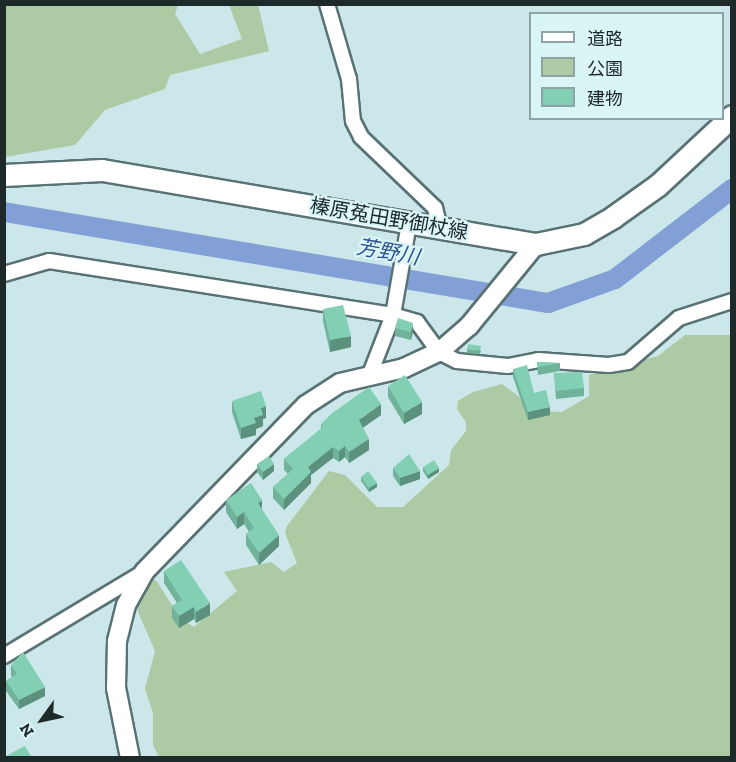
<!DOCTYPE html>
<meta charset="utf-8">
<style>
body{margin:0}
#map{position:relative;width:736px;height:762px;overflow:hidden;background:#cbe7e9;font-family:"Zilla Slab","Noto Sans JP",serif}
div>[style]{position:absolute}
.green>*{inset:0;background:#accaa3}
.river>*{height:20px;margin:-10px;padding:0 10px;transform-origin:10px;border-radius:10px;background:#82a0d6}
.roads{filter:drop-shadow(2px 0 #597273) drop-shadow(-2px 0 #597273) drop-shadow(0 2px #597273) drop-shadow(0 -2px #597273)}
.street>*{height:14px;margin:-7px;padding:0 7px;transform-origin:7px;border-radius:7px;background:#fff}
.secondary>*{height:18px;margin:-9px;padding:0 9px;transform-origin:9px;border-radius:9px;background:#fff}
.primary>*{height:21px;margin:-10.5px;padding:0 10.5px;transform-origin:10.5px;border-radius:10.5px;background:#fff}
.wall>*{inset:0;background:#70b29a}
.shaded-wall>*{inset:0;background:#5b917d}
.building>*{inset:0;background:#82cfb3}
span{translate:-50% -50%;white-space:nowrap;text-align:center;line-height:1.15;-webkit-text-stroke:4.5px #d9f5f6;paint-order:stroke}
.street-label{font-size:20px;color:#1e2929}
.water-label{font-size:21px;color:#2f5294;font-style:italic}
.frame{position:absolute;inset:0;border:6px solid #1e2929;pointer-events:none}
.legend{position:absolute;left:529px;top:12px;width:195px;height:108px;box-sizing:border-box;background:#d9f5f6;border:2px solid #8ea3a4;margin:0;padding:8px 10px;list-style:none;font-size:18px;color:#1e2929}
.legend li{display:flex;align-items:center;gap:12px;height:30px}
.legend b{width:30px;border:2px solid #8ea3a4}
.north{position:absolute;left:12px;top:690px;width:60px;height:60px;-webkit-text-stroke:4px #d9f5f6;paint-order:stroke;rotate:237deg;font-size:16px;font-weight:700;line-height:24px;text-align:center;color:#1e2929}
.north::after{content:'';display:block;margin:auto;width:21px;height:27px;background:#1e2929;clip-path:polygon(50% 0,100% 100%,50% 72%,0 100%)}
</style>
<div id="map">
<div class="green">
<i style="clip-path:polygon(5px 4px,178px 5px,175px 14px,200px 54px,242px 39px,229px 5px,258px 5px,269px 51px,170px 75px,165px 89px,105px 110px,75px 145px,5px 157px)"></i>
<i style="clip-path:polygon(685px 335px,731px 335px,731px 757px,159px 757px,153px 745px,153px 713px,145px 689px,155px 651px,138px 612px,137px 595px,148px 581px,156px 580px,180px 618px,194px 627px,237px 591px,224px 572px,271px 562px,284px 572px,297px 563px,285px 533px,287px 526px,329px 471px,345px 475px,377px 507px,403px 507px,449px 465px,451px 450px,466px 431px,466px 422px,457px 409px,458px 401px,473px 392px,502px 384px,538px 411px,562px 412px,589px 396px,589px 375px,658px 356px)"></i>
</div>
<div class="river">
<i style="left:4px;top:212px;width:552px;rotate:9.5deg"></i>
<i style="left:548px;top:303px;width:71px;rotate:-19.7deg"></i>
<i style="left:615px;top:279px;width:148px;rotate:-37.6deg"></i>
</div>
<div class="roads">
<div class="street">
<i style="left:327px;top:4px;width:78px;rotate:73.7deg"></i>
<i style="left:349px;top:79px;width:42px;rotate:84.6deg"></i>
<i style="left:353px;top:121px;width:18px;rotate:63deg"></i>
<i style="left:361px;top:137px;width:103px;rotate:43.8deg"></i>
<i style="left:435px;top:208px;width:21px;rotate:76deg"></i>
<i style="left:4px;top:274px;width:47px;rotate:-16.1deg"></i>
<i style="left:49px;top:261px;width:348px;rotate:8.9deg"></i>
<i style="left:393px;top:315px;width:25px;rotate:16deg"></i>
<i style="left:417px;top:322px;width:37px;rotate:54deg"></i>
<i style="left:439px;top:352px;width:20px;rotate:27deg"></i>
<i style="left:457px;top:361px;width:51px;rotate:5.6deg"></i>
<i style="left:508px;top:366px;width:31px;rotate:-11deg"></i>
<i style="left:538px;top:360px;width:71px;rotate:4deg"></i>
<i style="left:609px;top:365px;width:19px;rotate:-9deg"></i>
<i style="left:628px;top:362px;width:67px;rotate:-40.8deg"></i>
<i style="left:679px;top:318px;width:56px;rotate:-17.8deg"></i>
<i style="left:370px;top:374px;width:63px;rotate:-68.7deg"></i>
<i style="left:393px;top:315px;width:93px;rotate:-80.1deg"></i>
<i style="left:4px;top:656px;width:163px;rotate:-31deg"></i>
</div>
<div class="secondary">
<i style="left:130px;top:758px;width:71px;rotate:-101.3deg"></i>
<i style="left:116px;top:688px;width:47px;rotate:-88.8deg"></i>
<i style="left:117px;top:641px;width:37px;rotate:-76deg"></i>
<i style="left:126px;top:605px;width:38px;rotate:-61deg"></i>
<i style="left:144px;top:572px;width:233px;rotate:-45.9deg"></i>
<i style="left:306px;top:405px;width:40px;rotate:-32.9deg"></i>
<i style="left:340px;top:383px;width:66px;rotate:-13.2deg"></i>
<i style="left:404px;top:368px;width:38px;rotate:-25deg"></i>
<i style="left:439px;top:352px;width:40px;rotate:-41deg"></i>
<i style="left:469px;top:326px;width:106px;rotate:-50.7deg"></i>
</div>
<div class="primary">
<i style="left:4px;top:175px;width:98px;rotate:-2.9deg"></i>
<i style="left:102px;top:170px;width:440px;rotate:9.7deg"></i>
<i style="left:536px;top:244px;width:49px;rotate:-11.8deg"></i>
<i style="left:584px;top:234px;width:34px;rotate:-30deg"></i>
<i style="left:613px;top:217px;width:55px;rotate:-35.4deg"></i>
<i style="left:658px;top:185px;width:101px;rotate:-43deg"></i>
</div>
</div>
<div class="wall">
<i style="clip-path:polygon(323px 309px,351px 347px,330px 352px,323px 321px)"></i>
<i style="clip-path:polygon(395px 328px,413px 331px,411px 340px,395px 336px)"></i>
<i style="clip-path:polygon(467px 349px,481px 350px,480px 354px,467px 353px)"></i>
<i style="clip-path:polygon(537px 362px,560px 363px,560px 371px,538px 375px)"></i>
<i style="clip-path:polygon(513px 369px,534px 393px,550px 415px,528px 420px,513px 377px)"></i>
<i style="clip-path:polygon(554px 373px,584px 388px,584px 396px,556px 399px)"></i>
<i style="clip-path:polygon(388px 386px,422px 414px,404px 424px,388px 397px)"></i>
<i style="clip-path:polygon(232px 401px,266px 418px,263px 419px,263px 426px,256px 429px,256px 435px,241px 439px,232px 412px)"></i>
<i style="clip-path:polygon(381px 415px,363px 428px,369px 450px,349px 463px,345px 457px,339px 462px,333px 458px,311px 475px,311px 483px,284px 510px,273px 498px,273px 487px,288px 474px,284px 470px,284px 459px,321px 429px,321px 424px)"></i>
<i style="clip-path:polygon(257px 464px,274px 471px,263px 480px,257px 472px)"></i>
<i style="clip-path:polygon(423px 467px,439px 472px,428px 479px,423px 471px)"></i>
<i style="clip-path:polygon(393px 468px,420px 479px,400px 486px,393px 476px)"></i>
<i style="clip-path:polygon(361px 477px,377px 487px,369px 492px,361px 481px)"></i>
<i style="clip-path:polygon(226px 500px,262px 510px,279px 546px,259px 565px,246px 545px,246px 534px,249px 532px,244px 524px,237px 529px,226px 512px)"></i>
<i style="clip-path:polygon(164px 571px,210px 615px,196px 623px,194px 619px,179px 628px,172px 618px,172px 606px,177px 603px,164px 583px)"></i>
<i style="clip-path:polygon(11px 665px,45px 696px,19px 709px,6px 691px,6px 681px,12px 677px,11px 675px)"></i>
</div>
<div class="shaded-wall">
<i style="clip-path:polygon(413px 323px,413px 331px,411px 340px,411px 332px)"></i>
<i style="clip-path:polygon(351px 336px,351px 347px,330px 352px,330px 340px)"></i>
<i style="clip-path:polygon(422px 402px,422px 414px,404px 424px,404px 413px)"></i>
<i style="clip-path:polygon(381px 404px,381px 415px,359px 430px,359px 420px)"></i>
<i style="clip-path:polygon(266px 406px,266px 418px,263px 419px,263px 426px,256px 429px,256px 435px,241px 439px,241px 428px,254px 418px,261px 408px)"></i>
<i style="clip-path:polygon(550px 407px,550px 415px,528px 420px,528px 412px)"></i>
<i style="clip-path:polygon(369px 439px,369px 450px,349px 463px,349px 452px)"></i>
<i style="clip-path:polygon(345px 446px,345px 457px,339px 462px,339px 451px)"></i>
<i style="clip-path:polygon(333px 447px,333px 458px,311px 475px,311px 483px,284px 510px,284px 499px,308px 467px)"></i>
<i style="clip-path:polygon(274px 464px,274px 471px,263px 480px,263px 472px)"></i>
<i style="clip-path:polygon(439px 468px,439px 472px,428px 479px,428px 475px)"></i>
<i style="clip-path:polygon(420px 471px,420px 479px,400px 486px,400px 478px)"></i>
<i style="clip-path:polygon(377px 483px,377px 487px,369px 492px,369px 488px)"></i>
<i style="clip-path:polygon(262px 500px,262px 512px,258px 503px)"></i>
<i style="clip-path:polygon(244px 512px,244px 524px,237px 529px,237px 517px)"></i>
<i style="clip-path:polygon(279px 535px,279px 546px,259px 565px,259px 553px)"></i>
<i style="clip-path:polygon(210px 603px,210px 615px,196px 623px,196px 612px)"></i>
<i style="clip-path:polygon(194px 607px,194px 619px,179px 628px,179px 616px)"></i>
<i style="clip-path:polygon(45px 687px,45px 696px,19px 709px,19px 700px)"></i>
</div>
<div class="building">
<i style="clip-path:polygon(343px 305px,351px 336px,330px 340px,323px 309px)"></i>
<i style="clip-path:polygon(398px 318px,413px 323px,411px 332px,395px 328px)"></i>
<i style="clip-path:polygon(468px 344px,481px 346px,480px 350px,467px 349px)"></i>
<i style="clip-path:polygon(537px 362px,560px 363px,538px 367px)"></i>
<i style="clip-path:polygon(527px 365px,534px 393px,546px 390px,550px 407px,528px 412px,513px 369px)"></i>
<i style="clip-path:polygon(582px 372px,584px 388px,556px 391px,554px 373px)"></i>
<i style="clip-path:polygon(405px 375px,422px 402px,404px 413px,388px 386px)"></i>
<i style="clip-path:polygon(369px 387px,381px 404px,359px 420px,369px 439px,349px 452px,345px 446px,339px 451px,333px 447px,308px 467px,311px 472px,284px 499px,273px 487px,293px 469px,284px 459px,323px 427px,321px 424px,331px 414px)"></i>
<i style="clip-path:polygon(261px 391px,266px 406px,261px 408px,263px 415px,254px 418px,256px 423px,241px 428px,232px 401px)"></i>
<i style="clip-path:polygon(409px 454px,420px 471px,400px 478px,393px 468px)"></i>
<i style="clip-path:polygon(269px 456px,274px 464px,263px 472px,257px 464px)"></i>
<i style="clip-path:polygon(434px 460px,439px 468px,428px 475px,423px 467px)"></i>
<i style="clip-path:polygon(368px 471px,377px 483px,369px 488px,361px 477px)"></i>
<i style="clip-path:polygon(251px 483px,262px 500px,258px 503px,279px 535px,259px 553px,246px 534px,254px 528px,244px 512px,237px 517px,226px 500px)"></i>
<i style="clip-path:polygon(181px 560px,210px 603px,196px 612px,194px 607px,179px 616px,172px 606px,182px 600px,164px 571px)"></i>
<i style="clip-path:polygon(23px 652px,45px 687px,19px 700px,6px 681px,17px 674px,11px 665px)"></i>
<i style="clip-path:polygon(25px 746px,32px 758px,4px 758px,4px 757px)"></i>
</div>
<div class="street-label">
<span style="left:389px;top:219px;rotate:10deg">榛原菟田野御杖線</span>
</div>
<div class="water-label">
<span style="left:388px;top:252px;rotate:10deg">芳野川</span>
</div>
<div class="frame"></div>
<ul class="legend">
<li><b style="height:8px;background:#fff"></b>道路</li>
<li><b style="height:16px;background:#accaa3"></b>公園</li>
<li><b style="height:16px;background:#82cfb3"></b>建物</li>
</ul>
<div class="north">N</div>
</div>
